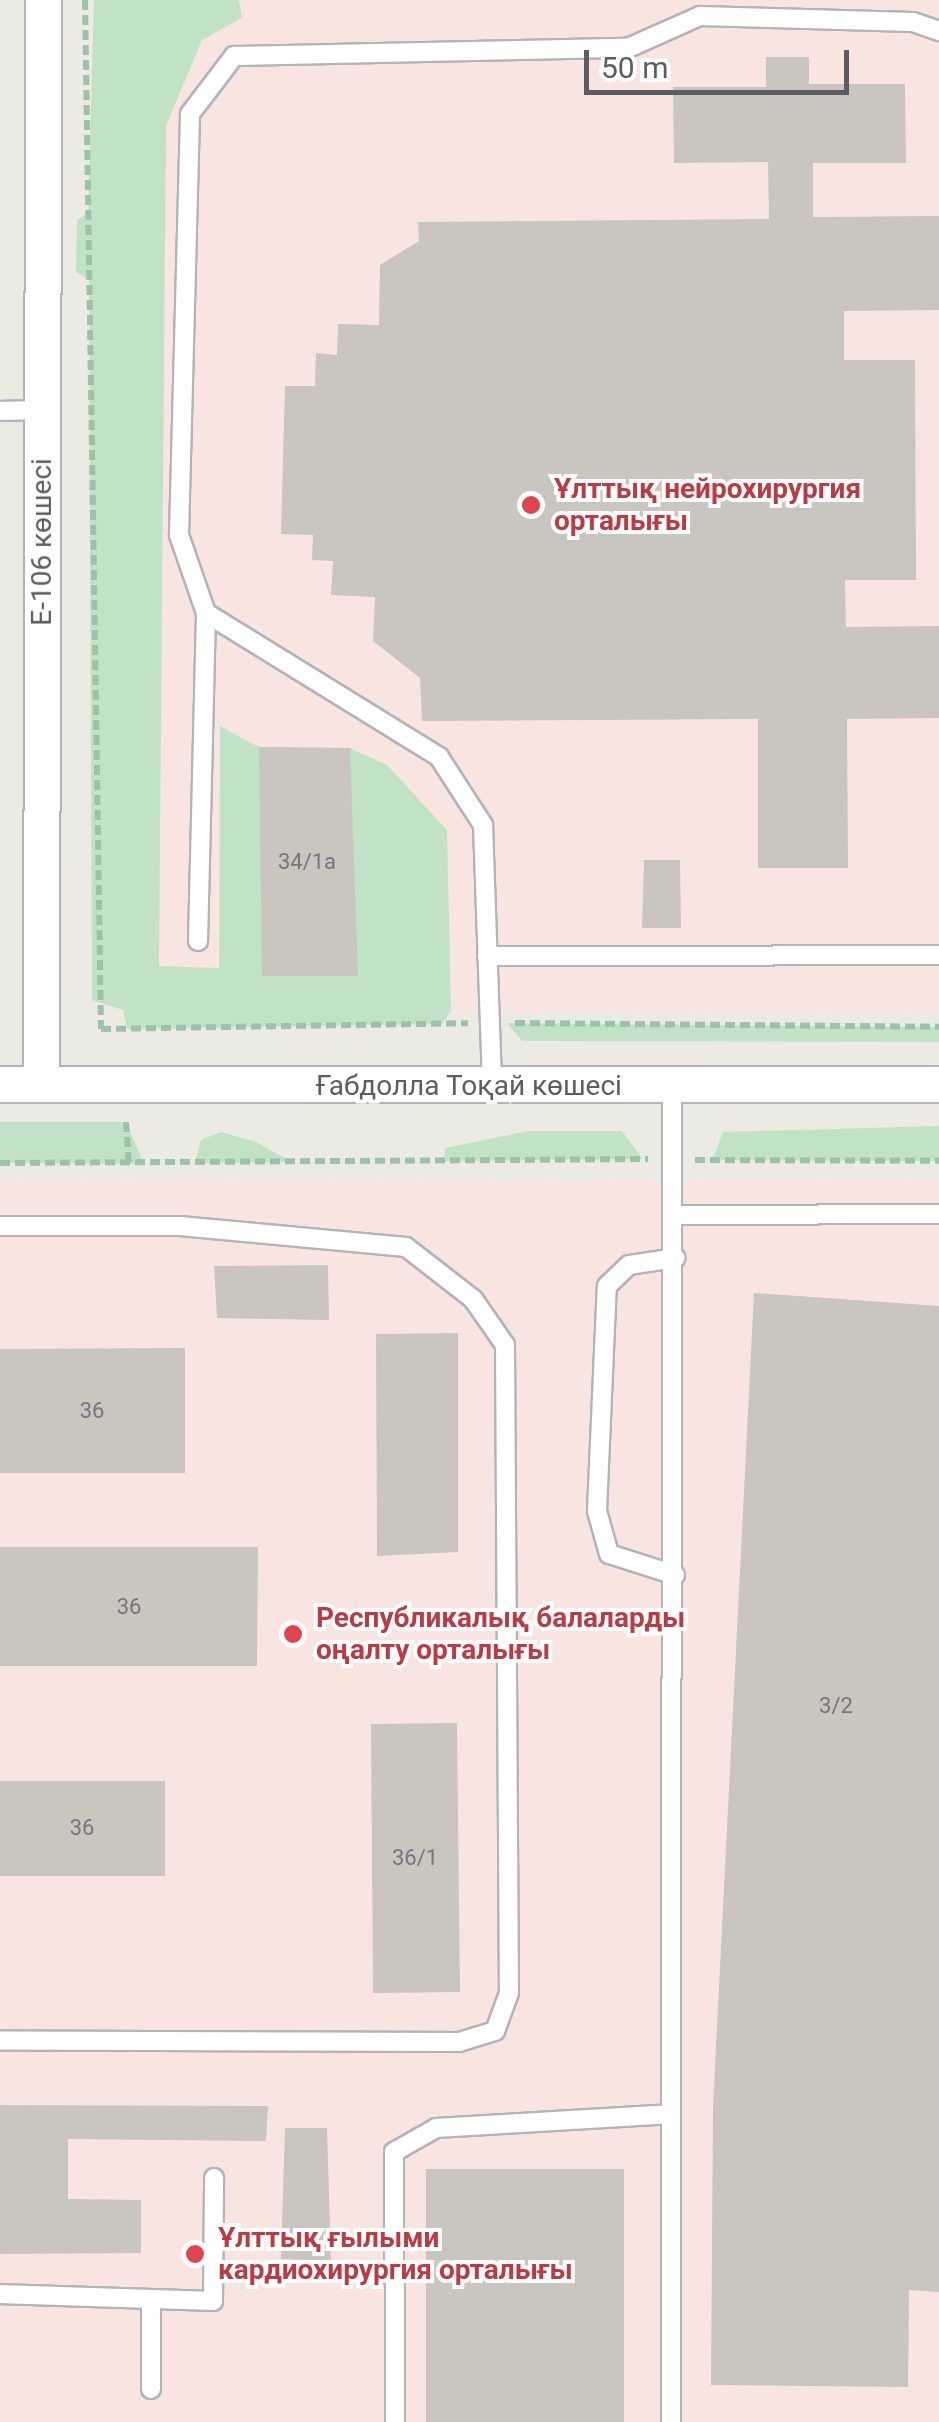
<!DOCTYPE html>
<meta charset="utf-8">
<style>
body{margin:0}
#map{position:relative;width:939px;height:2422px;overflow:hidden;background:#ecebe3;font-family:Roboto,sans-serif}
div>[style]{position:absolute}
.medical>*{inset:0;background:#f9e5e0}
.green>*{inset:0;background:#c1e2c5}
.building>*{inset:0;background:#c8c6bf}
.path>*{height:6px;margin-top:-3px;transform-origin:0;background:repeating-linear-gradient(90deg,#9bc2ab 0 10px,transparent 0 15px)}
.roads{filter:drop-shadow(2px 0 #b3b4b9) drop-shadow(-2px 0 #b3b4b9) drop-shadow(0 2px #b3b4b9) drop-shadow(0 -2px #b3b4b9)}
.lane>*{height:18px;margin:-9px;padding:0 9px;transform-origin:9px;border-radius:9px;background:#fff}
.street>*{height:35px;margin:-17.5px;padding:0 17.5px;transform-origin:17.5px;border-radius:17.5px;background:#fff}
.dots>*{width:28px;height:28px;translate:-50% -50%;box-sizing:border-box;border:5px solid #fff;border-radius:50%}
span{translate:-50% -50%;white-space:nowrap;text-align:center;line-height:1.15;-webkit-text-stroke:8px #fff;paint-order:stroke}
.number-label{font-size:22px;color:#767779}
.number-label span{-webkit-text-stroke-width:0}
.health-label{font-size:28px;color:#be3a42;font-weight:700}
.left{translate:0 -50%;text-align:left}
.street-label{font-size:28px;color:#5b5d62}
.scale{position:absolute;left:584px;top:50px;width:265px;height:45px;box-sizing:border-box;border:5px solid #5b5d62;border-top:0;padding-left:12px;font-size:30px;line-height:35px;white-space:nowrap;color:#5b5d62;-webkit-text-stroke:8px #fff;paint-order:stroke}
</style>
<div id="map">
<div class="medical">
<i style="clip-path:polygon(125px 0,939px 0,939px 1012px,123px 1010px)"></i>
<i style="clip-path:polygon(939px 1180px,939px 2422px,0 2422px,0 1183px)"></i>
</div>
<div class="green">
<i style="clip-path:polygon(94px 0,239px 0,242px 18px,202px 40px,166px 126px,159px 966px,219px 968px,220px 726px,259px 747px,350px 748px,387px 765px,447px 830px,451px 1011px,442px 1024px,127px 1029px,123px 1010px,92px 1000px,89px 280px,76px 272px,77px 220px,88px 213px)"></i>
<i style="clip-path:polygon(507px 1023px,939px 1027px,939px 1042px,522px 1041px)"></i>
<i style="clip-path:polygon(0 1122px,126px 1122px,144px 1164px,0 1163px)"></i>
<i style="clip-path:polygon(939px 1126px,939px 1161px,712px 1160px,723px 1132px)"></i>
<i style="clip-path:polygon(528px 1131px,622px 1131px,643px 1159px,444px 1161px,445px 1148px)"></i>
<i style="clip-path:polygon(221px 1132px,256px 1142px,292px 1162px,195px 1163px,201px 1140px)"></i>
</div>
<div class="building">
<i style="clip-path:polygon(766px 57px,809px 57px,809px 84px,905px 84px,906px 163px,813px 163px,813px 217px,939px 216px,939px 310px,844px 311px,844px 360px,915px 360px,916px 580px,845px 580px,846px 627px,939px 626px,939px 718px,847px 719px,848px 868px,758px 868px,758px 719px,422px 721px,420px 678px,373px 641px,375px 597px,331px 595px,333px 561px,312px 560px,313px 535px,281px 534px,285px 386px,315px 386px,316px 353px,337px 355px,338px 324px,379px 325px,380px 265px,419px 241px,418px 222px,769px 219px,768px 162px,674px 163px,673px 87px,766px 87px)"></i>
<i style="clip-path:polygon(259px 747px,350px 748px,358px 976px,262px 976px)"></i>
<i style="clip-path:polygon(644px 860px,680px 860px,681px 928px,642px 928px)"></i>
<i style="clip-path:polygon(328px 1265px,329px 1320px,217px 1318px,214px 1266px)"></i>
<i style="clip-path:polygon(754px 1293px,939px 1306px,939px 2292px,909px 2290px,908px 2387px,711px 2385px,713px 2106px)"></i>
<i style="clip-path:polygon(458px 1333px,458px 1552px,377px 1556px,376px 1334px)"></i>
<i style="clip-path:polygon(185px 1348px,185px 1473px,0 1473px,0 1349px)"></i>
<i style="clip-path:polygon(0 1547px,258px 1547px,257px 1666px,0 1666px)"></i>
<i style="clip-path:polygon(457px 1723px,460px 1992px,373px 1993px,371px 1724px)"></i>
<i style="clip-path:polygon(0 1781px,165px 1781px,165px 1876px,0 1876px)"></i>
<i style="clip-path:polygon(0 2105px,268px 2106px,266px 2141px,68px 2139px,68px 2199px,141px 2200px,141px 2253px,0 2254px)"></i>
<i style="clip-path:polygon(285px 2128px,327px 2128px,331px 2261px,281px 2259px)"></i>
<i style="clip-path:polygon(426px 2169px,624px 2169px,624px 2422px,426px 2422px)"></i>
</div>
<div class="path">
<i style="left:85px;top:0;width:1029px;rotate:89.11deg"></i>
<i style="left:101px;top:1029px;width:367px;rotate:-0.9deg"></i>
<i style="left:515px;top:1023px;width:424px;rotate:0.5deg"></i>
<i style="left:126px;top:1122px;width:42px;rotate:85.9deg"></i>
<i style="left:695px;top:1160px;width:244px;rotate:0.2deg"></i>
<i style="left:0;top:1163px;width:648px;rotate:-0.35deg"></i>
</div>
<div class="roads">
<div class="lane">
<i style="left:0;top:411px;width:43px;rotate:-1.3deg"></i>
<i style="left:206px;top:613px;width:83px;rotate:-109.1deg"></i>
<i style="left:179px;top:535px;width:421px;rotate:-88.5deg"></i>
<i style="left:190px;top:114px;width:73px;rotate:-52.8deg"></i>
<i style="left:234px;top:56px;width:394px;rotate:-1.2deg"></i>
<i style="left:628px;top:48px;width:79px;rotate:-24deg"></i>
<i style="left:700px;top:16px;width:213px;rotate:1.6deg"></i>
<i style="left:913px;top:22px;width:28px;rotate:19deg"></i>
<i style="left:198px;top:941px;width:328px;rotate:-88.6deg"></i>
<i style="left:206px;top:613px;width:274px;rotate:31.7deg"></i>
<i style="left:439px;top:757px;width:81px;rotate:57.1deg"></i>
<i style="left:483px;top:825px;width:261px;rotate:88deg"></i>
<i style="left:487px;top:956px;width:452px;rotate:-0.1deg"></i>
<i style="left:676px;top:1215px;width:263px;rotate:-0.2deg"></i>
<i style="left:0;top:1226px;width:180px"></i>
<i style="left:180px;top:1226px;width:227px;rotate:5.3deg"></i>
<i style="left:406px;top:1247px;width:85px;rotate:37.8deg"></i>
<i style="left:473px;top:1299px;width:56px;rotate:55.2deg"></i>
<i style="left:505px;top:1345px;width:648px;rotate:89.65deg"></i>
<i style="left:509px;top:1993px;width:40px;rotate:110.2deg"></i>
<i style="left:495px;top:2031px;width:38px;rotate:163deg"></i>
<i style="left:459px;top:2042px;width:459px;rotate:-179.8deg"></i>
<i style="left:675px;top:1575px;width:69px;rotate:-162.3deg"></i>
<i style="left:609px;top:1554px;width:45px;rotate:-105.6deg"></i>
<i style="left:597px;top:1511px;width:225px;rotate:-87.5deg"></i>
<i style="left:607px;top:1286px;width:30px;rotate:-44deg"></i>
<i style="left:629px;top:1265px;width:47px;rotate:-8.7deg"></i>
<i style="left:0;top:2294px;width:213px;rotate:1.9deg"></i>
<i style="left:213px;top:2301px;width:123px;rotate:-89.5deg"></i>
<i style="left:151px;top:2389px;width:90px;rotate:-90deg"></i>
<i style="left:395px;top:2422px;width:270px;rotate:-90.2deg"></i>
<i style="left:394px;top:2152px;width:48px;rotate:-29.7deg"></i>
<i style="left:436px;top:2128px;width:233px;rotate:-3.4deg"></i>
<i style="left:671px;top:2422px;width:1337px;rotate:-89.96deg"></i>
</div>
<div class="street">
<i style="left:0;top:1084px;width:939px"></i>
<i style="left:41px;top:1084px;width:1084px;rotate:-89.89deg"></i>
</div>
</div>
<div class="dots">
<i style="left:531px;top:505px;background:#e0444e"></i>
<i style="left:293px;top:1634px;background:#e0444e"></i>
<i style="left:195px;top:2254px;background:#e0444e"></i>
</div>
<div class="number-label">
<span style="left:307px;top:862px">34/1а</span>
<span style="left:92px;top:1411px">36</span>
<span style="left:129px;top:1607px">36</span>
<span style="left:836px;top:1706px">3/2</span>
<span style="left:82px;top:1828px">36</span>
<span style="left:415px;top:1858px">36/1</span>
</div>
<div class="health-label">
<span class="left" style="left:554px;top:505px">Ұлттық нейрохирургия<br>орталығы</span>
<span class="left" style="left:316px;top:1634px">Республикалық балаларды<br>оңалту орталығы</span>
<span class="left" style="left:218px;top:2254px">Ұлттық ғылыми<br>кардиохирургия орталығы</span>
</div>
<div class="street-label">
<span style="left:42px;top:542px;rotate:-90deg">Е-106 көшесі</span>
<span style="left:469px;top:1086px">Ғабдолла Тоқай көшесі</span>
</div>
<div class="scale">50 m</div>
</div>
